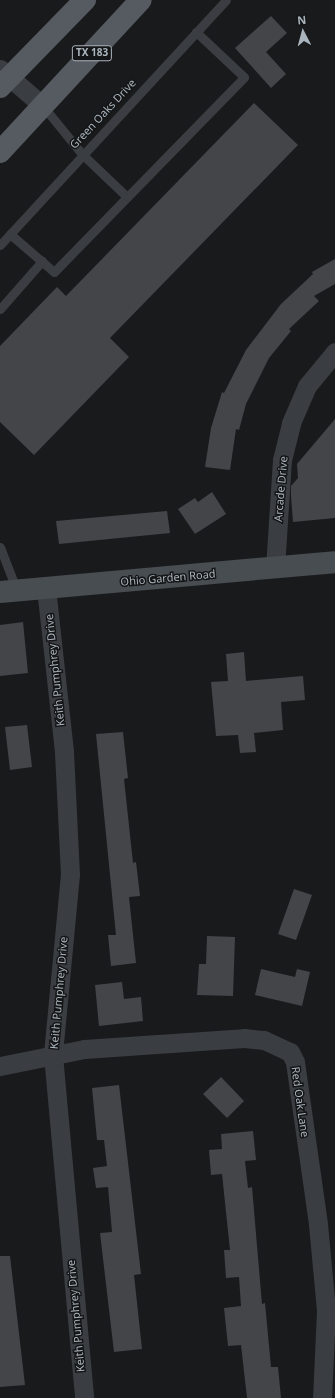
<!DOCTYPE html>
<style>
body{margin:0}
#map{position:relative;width:335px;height:1398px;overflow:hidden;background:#191a1c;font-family:"Noto Sans",sans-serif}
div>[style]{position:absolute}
.building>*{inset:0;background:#434549}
.lane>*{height:9px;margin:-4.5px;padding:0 4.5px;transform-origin:4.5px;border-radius:4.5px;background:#3a3d42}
.street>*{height:19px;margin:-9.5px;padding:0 9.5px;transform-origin:9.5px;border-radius:9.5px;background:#3a3d42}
.secondary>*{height:22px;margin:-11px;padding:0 11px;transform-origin:11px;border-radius:11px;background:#484d52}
.primary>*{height:22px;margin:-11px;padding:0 11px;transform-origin:11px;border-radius:11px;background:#565b61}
span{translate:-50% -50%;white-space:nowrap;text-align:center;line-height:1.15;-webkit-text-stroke:3px #141517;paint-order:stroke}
.shield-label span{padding:1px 3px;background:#141517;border:1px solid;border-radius:3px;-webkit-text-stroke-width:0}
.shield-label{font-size:10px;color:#abb5bd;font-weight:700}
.street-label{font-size:11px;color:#abb5bd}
.north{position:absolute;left:283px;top:12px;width:40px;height:40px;-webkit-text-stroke:3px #141517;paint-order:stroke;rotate:354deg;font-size:11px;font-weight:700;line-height:16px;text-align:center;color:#abb5bd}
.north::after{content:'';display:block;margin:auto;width:14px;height:18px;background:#abb5bd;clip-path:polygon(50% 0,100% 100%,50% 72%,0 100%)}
</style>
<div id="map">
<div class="building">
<i style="clip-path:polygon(271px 16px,287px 33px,266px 52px,286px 74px,271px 88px,235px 48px)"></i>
<i style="clip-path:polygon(254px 103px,298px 145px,110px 338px,129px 357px,34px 455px,0 422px,0 346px,57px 287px,66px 296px)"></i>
<i style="clip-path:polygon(335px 259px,335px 284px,314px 296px,319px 301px,289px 329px,291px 331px,269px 358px,246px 404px,239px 430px,236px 429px,230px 470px,205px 467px,211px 428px,222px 392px,224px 393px,246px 350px,281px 304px,313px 274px,312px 272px)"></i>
<i style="clip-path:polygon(335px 419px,335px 518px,293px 522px,291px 496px,291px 486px,298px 478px,297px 464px)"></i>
<i style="clip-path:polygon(212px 492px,226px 514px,195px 534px,178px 509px,195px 498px,198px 502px)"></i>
<i style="clip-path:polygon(167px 511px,170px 533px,59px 544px,56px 521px)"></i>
<i style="clip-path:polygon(23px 622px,28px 673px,0 676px,0 625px)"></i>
<i style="clip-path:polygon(244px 652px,246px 681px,303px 676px,305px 700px,281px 702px,283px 730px,254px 733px,256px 752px,240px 753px,238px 735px,216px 736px,211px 682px,228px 681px,226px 654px)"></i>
<i style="clip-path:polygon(27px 725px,32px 767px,10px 770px,5px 727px)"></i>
<i style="clip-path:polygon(123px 732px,128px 778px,124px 779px,133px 863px,136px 862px,140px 896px,129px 897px,136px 963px,111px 966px,108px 935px,116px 935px,96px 734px)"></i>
<i style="clip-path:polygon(294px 889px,312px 895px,296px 940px,278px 934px)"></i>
<i style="clip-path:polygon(207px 936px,235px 937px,233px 996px,197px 995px,199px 964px,206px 964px)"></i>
<i style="clip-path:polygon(261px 969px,295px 977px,297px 969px,310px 972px,302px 1006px,255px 995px)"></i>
<i style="clip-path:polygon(122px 982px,124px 999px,141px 997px,143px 1021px,99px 1026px,95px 985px)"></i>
<i style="clip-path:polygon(221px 1077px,244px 1101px,227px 1118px,203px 1094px)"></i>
<i style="clip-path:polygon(119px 1085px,141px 1274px,134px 1275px,142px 1349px,114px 1352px,100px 1233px,112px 1232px,108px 1187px,96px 1188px,93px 1168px,107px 1166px,104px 1140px,97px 1140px,92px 1088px)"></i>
<i style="clip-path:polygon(253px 1131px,256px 1160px,245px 1161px,248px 1188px,252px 1187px,262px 1304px,265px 1303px,271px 1367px,278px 1367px,281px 1398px,247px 1398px,241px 1345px,228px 1346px,224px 1308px,241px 1306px,239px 1277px,226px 1278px,224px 1250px,230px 1250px,222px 1174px,211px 1175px,209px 1150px,222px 1149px,221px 1134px)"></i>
<i style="clip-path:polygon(0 1256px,10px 1256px,25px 1385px,0 1387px)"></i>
</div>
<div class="lane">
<i style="left:43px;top:106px;width:62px;rotate:50.9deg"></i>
<i style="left:82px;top:154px;width:62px;rotate:43.7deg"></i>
<i style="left:10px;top:234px;width:58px;rotate:40.8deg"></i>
<i style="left:54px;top:272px;width:272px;rotate:-45.7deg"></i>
<i style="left:244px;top:77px;width:66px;rotate:-136.8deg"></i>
<i style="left:0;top:245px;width:333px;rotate:-47.3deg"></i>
<i style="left:0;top:309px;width:64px;rotate:-48.8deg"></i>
<i style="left:0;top:547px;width:47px;rotate:68.9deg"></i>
</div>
<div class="street">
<i style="left:0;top:69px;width:57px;rotate:40.7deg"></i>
<i style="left:275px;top:568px;width:108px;rotate:-86.3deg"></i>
<i style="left:282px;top:460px;width:38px;rotate:-76deg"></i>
<i style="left:291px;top:423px;width:40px;rotate:-66.6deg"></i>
<i style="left:307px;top:386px;width:44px;rotate:-50.5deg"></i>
<i style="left:46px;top:588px;width:165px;rotate:83.7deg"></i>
<i style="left:64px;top:752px;width:122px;rotate:87.2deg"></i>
<i style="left:70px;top:874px;width:182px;rotate:95.4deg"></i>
<i style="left:53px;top:1055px;width:344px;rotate:84.8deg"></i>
<i style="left:0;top:1066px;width:86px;rotate:-11.4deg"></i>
<i style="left:84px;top:1049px;width:160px;rotate:-3.9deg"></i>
<i style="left:244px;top:1038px;width:20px;rotate:6deg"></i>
<i style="left:264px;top:1040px;width:29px;rotate:25deg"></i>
<i style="left:290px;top:1052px;width:11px;rotate:63deg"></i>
<i style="left:295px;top:1062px;width:164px;rotate:81.9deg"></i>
<i style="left:318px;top:1224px;width:87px;rotate:84.7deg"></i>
<i style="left:326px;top:1311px;width:87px;rotate:92.6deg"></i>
</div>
<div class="secondary">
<i style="left:0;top:592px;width:336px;rotate:-5.1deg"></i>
</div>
<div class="primary">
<i style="left:0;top:87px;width:122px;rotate:-45.7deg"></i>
<i style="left:0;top:152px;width:207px;rotate:-47.2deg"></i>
</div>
<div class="shield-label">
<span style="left:92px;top:53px">TX 183</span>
</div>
<div class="street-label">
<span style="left:103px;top:114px;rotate:-47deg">Green Oaks Drive</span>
<span style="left:281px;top:489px;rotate:-85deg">Arcade Drive</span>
<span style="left:168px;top:578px;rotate:-5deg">Ohio Garden Road</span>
<span style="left:55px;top:670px;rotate:-96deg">Keith Pumphrey Drive</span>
<span style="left:59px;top:993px;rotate:-85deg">Keith Pumphrey Drive</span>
<span style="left:300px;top:1102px;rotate:82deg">Red Oak Lane</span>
<span style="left:76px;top:1316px;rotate:-95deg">Keith Pumphrey Drive</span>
</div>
<div class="north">N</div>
</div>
